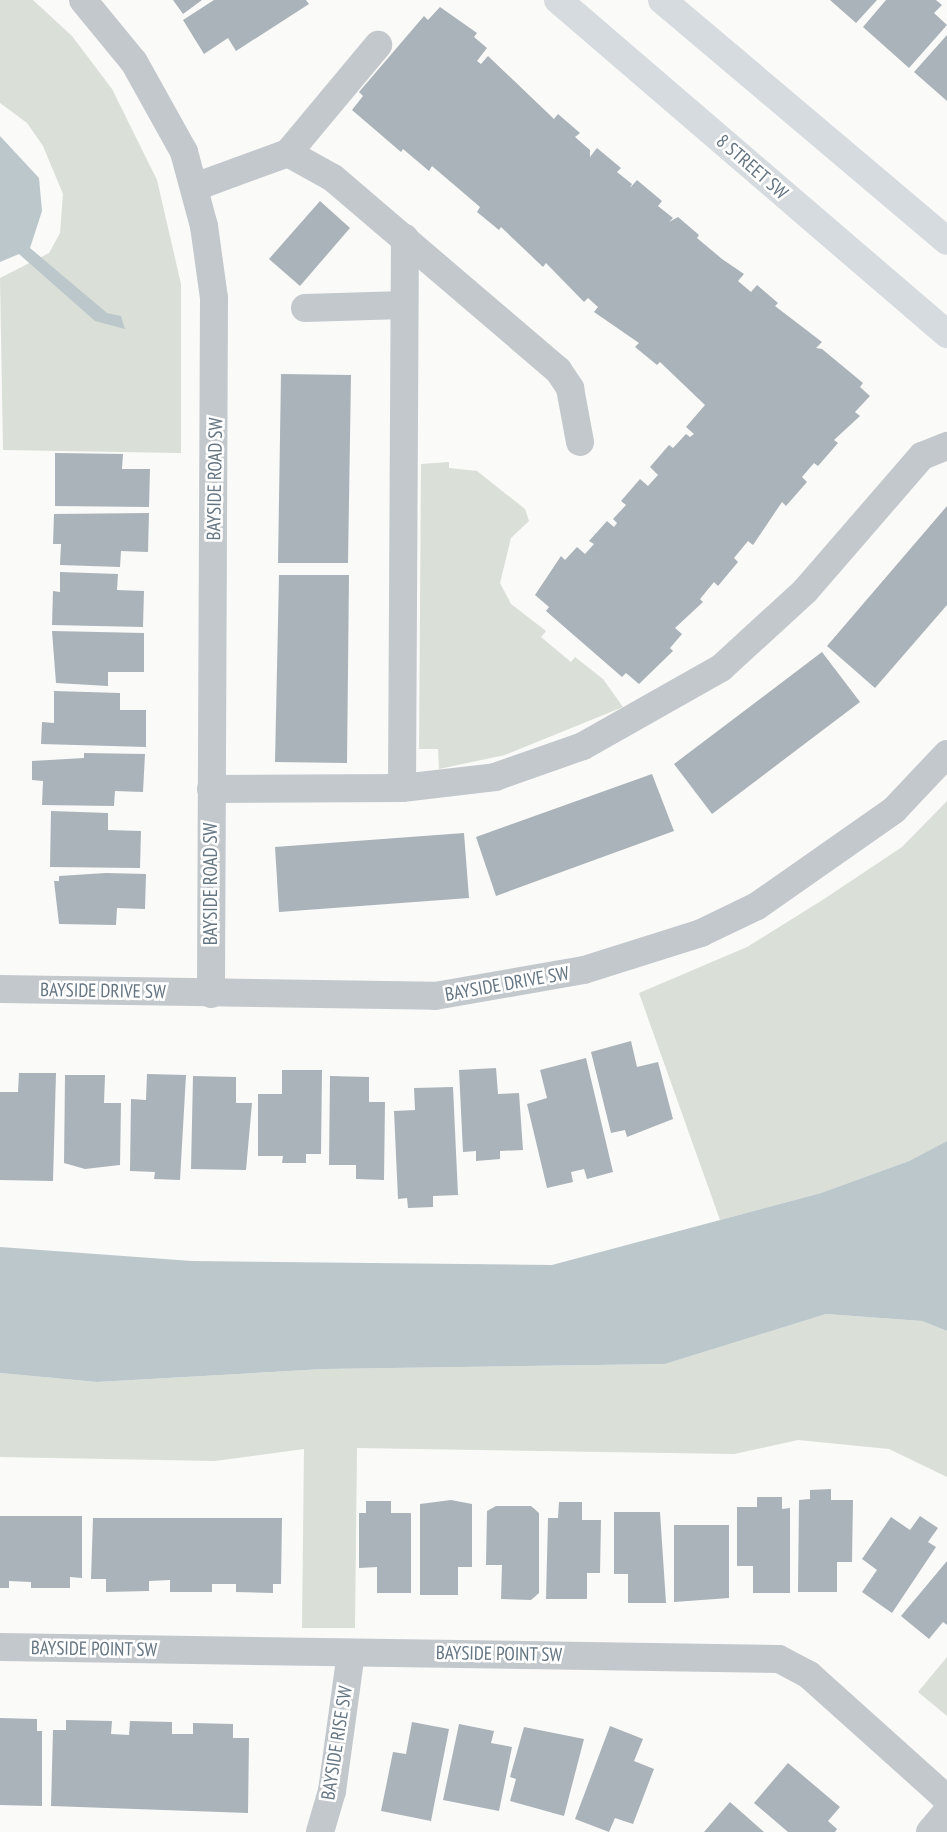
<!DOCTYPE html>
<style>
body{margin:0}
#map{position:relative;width:947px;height:1832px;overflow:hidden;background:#fafaf8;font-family:"PT Sans Narrow",sans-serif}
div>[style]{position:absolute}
.green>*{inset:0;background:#dadfd7}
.water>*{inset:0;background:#bbc7cb}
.building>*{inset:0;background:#aab3b9}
.minor>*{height:28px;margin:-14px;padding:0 14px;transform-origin:14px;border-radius:14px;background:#c3c8cc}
.major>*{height:28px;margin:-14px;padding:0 14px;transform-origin:14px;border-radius:14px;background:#d6dbdf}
span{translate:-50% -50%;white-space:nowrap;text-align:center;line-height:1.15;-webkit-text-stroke:5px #fff;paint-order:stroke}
.street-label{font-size:19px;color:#657683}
</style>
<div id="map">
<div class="green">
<i style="clip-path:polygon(0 0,33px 0,72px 36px,112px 89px,157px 180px,181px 284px,181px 453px,3px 450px,0 278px,49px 253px,60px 233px,63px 194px,43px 146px,27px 123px,0 103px)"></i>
<i style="clip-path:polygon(449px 462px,449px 468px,477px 471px,525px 509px,529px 521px,511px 538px,500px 583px,511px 604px,546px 631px,541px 637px,571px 662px,575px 657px,603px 679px,623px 707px,505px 755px,439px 769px,438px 749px,419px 749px,421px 464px)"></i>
<i style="clip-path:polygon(947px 801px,947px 1141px,909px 1161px,821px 1193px,720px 1220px,639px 993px,747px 947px,824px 899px,902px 847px)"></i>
<i style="clip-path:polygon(826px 1314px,922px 1321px,947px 1331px,947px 1477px,889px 1449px,798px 1440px,734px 1454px,357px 1448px,355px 1628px,302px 1628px,304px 1449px,215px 1461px,0 1457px,0 1373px,97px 1382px,324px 1369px,665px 1364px)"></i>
<i style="clip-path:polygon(947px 1657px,947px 1716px,918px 1692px)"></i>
</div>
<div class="water">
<i style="clip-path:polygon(0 136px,39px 178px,42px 211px,30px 248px,107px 313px,121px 316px,125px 329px,95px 321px,19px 254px,0 262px)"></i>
<i style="clip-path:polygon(947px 1141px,947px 1331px,922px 1321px,826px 1314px,665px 1364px,324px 1369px,97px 1382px,0 1373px,0 1247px,192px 1261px,552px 1265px,821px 1193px,909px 1161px)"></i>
</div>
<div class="building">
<i style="clip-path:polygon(173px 0,202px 0,183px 14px)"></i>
<i style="clip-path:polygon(214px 0,306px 0,309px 4px,236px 51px,228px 38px,204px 54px,183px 20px)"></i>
<i style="clip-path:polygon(830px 0,877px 0,856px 23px)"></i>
<i style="clip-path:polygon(886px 0,936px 0,942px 5px,934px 13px,947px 25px,909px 68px,863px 27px)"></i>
<i style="clip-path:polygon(440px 7px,477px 33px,474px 37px,487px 48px,477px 61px,481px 64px,488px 56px,554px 119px,558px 114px,580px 133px,575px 137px,590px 150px,590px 157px,597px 148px,621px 168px,617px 172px,632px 184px,630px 188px,637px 180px,662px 201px,658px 206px,673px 218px,669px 222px,678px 217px,699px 235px,697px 238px,722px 259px,744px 274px,738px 281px,751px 292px,757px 285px,778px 303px,775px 306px,822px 342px,816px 348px,822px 349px,863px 383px,860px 387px,870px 396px,855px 412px,860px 416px,834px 440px,838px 443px,818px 466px,814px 463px,802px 477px,807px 482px,786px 506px,782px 502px,753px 545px,748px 541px,734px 558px,738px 562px,718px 586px,714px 582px,700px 599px,703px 602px,675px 628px,682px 634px,670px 648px,673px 651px,639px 684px,626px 673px,622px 677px,546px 611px,549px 607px,535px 595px,561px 556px,565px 560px,577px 547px,585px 554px,594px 544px,589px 541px,607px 521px,614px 527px,617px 523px,613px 519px,626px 505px,621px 501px,640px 479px,648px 486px,658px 475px,650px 467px,669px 445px,673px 448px,686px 434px,690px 437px,694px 434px,686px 427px,705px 405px,660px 362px,657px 365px,635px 347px,639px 343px,594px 312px,598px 307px,588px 298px,584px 302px,546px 263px,543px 267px,501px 227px,499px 230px,477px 212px,480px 207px,432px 166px,429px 171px,403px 149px,401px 152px,352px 110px,363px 96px,359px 92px,424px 16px,428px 20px)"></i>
<i style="clip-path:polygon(947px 35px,947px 101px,914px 72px)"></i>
<i style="clip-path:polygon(320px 201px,350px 228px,300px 286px,269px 259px)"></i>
<i style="clip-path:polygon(281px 374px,351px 375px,348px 563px,278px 563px)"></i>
<i style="clip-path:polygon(55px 453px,123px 454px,122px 469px,150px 469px,149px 507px,55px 506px)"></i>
<i style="clip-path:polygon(947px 506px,947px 605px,875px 688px,827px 646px)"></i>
<i style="clip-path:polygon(149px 513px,148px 552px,121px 551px,120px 567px,60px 565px,61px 544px,53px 544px,54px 514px)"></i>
<i style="clip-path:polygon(60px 572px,118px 574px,117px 590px,144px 591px,143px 627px,52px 625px,53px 591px,60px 592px)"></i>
<i style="clip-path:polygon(279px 575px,349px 575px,347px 763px,275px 762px)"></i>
<i style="clip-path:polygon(52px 631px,144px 633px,144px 672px,108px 672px,108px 686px,56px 683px)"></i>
<i style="clip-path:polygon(822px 652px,860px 702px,712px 814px,674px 764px)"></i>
<i style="clip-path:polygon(54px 691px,120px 693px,120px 710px,146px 710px,146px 747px,41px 744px,42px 722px,54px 723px)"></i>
<i style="clip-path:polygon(84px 753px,145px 754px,143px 792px,115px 791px,114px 806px,42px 805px,43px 781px,32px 780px,32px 761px,84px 758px)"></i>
<i style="clip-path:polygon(652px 774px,674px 831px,496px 896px,476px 837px)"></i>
<i style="clip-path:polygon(51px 811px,108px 813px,108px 830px,141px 831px,140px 868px,50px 867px)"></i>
<i style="clip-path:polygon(464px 833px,469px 898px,279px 912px,275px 847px)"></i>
<i style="clip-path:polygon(106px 873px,146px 874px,145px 909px,117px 908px,116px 925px,59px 924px,54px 881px,59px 881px,59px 876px)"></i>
<i style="clip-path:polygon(631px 1041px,637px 1067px,658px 1062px,673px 1119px,627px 1137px,625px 1130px,611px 1133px,591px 1052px)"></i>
<i style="clip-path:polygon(586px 1058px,613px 1172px,587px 1179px,584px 1169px,571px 1172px,573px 1182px,547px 1188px,527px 1104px,547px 1098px,540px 1070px)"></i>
<i style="clip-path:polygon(496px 1068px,498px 1094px,519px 1093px,523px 1150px,500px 1151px,500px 1159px,476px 1161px,476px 1151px,463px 1152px,459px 1070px)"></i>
<i style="clip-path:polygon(282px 1070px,322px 1070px,321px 1154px,306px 1154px,306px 1163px,282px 1163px,283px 1156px,258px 1156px,258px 1094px,282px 1094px)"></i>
<i style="clip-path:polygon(19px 1073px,56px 1073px,53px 1181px,0 1180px,0 1092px,18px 1092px)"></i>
<i style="clip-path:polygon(147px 1074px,186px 1075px,180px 1180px,154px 1179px,155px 1172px,130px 1171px,131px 1099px,146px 1100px)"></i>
<i style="clip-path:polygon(65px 1075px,105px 1075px,104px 1103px,121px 1103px,120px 1165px,85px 1169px,64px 1163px)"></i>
<i style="clip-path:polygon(193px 1076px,236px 1077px,236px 1103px,252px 1103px,246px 1170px,191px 1169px)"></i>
<i style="clip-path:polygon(330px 1076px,369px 1077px,369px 1102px,385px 1102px,384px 1180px,356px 1179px,356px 1165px,329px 1165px)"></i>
<i style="clip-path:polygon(453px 1087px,458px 1195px,433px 1196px,433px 1207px,408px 1208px,407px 1198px,398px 1199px,394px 1111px,415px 1110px,414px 1088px)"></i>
<i style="clip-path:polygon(831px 1489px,831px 1500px,853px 1500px,852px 1562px,837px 1562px,837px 1592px,798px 1592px,799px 1500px,810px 1499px,810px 1490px)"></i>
<i style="clip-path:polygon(757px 1497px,782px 1497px,782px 1509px,790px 1508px,790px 1593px,753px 1593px,753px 1566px,737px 1566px,737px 1507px,757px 1507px)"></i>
<i style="clip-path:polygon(451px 1500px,472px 1504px,472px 1567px,458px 1567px,458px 1595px,420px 1595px,420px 1504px)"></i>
<i style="clip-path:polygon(366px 1501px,391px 1501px,391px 1513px,411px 1513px,411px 1593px,377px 1593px,377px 1567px,359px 1568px,359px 1513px,366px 1513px)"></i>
<i style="clip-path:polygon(559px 1502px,582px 1502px,582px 1520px,601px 1520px,600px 1573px,587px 1573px,587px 1599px,546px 1599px,548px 1518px,558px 1518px)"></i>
<i style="clip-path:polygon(496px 1506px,531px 1506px,539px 1513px,539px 1593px,531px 1600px,501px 1599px,502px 1565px,486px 1565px,487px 1511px)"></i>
<i style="clip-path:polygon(614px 1512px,660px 1512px,666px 1603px,628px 1603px,628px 1574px,614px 1574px)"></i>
<i style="clip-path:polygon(0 1516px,82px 1516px,82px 1578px,70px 1577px,70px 1588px,31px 1588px,31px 1582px,9px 1581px,9px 1588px,0 1588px)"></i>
<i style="clip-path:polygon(920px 1516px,938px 1528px,928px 1542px,936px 1547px,892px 1613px,862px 1592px,877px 1570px,862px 1559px,891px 1517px,910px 1530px)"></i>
<i style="clip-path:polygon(93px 1518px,282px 1518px,281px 1584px,273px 1584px,273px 1593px,236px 1592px,236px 1584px,212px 1584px,212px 1592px,170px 1592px,170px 1580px,149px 1581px,149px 1591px,106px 1592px,106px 1579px,91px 1579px)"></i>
<i style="clip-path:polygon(674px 1525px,729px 1525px,729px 1598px,674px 1602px)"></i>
<i style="clip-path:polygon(947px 1561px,947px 1625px,943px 1622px,929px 1639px,901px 1616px)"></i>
<i style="clip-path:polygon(0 1718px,37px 1719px,37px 1731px,42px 1731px,42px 1806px,0 1805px)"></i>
<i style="clip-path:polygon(66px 1720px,112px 1721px,111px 1734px,129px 1735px,130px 1721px,172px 1722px,172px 1734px,193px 1734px,193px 1723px,233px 1724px,233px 1738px,249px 1738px,248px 1813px,51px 1806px,53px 1730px,66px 1730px)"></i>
<i style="clip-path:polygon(412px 1722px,449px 1729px,431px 1821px,381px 1811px,393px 1752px,406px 1754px)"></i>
<i style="clip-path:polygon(459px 1724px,494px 1731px,491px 1743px,512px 1747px,499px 1811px,443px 1800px)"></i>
<i style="clip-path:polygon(610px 1726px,643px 1739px,634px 1761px,654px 1769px,633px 1824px,615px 1818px,609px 1832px,575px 1819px)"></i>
<i style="clip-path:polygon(524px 1727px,584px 1739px,564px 1816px,510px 1801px,516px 1779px,510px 1777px)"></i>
<i style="clip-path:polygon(788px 1763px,840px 1807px,828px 1821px,837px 1829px,835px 1832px,788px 1832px,754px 1803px)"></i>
<i style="clip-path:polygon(730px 1802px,764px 1832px,704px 1832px)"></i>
</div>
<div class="minor">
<i style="left:83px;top:0;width:80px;rotate:50.6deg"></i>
<i style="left:134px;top:62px;width:103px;rotate:60.9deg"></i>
<i style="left:184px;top:152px;width:77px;rotate:74.9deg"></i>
<i style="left:204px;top:226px;width:73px;rotate:82.1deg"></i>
<i style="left:214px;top:298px;width:696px;rotate:90.25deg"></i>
<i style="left:288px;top:153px;width:141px;rotate:-50.2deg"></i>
<i style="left:195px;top:187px;width:99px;rotate:-20.1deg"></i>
<i style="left:288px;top:153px;width:51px;rotate:29.1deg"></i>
<i style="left:333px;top:178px;width:296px;rotate:40.5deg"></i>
<i style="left:558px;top:370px;width:22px;rotate:56deg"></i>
<i style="left:570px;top:388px;width:55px;rotate:79.5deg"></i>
<i style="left:305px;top:308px;width:99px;rotate:-1.7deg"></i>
<i style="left:402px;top:788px;width:550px;rotate:-89.69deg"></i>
<i style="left:211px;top:789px;width:191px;rotate:-0.3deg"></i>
<i style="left:402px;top:788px;width:94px;rotate:-6.7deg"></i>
<i style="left:495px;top:777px;width:93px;rotate:-19.4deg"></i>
<i style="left:583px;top:746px;width:159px;rotate:-29.5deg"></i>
<i style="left:721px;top:668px;width:114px;rotate:-42.5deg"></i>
<i style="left:805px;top:591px;width:179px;rotate:-49.1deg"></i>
<i style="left:922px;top:456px;width:27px;rotate:-22deg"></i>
<i style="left:0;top:989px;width:435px;rotate:0.9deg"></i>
<i style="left:435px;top:996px;width:151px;rotate:-9.9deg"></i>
<i style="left:584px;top:970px;width:123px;rotate:-17.5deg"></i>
<i style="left:701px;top:933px;width:62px;rotate:-25.7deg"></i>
<i style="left:757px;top:906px;width:167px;rotate:-35deg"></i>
<i style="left:894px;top:810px;width:77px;rotate:-46.6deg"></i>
<i style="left:0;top:1647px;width:779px;rotate:0.88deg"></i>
<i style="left:779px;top:1659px;width:34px;rotate:28deg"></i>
<i style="left:809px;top:1675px;width:186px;rotate:41.9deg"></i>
<i style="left:320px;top:1832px;width:43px;rotate:-73.7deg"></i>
<i style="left:332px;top:1791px;width:139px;rotate:-82.2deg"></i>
<i style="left:930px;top:1832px;width:26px;rotate:-50deg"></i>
</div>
<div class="major">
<i style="left:558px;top:0;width:513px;rotate:40.65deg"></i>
<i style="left:662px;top:0;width:373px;rotate:40.2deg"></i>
</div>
<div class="street-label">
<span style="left:752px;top:167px;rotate:41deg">8 STREET SW</span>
<span style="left:215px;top:479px;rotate:-89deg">BAYSIDE ROAD SW</span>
<span style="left:211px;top:884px;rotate:-90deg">BAYSIDE ROAD SW</span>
<span style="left:507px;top:984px;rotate:-10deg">BAYSIDE DRIVE SW</span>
<span style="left:103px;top:991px;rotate:1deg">BAYSIDE DRIVE SW</span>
<span style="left:94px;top:1649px;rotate:1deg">BAYSIDE POINT SW</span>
<span style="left:499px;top:1654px;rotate:1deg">BAYSIDE POINT SW</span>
<span style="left:337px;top:1743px;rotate:-81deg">BAYSIDE RISE SW</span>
</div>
</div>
